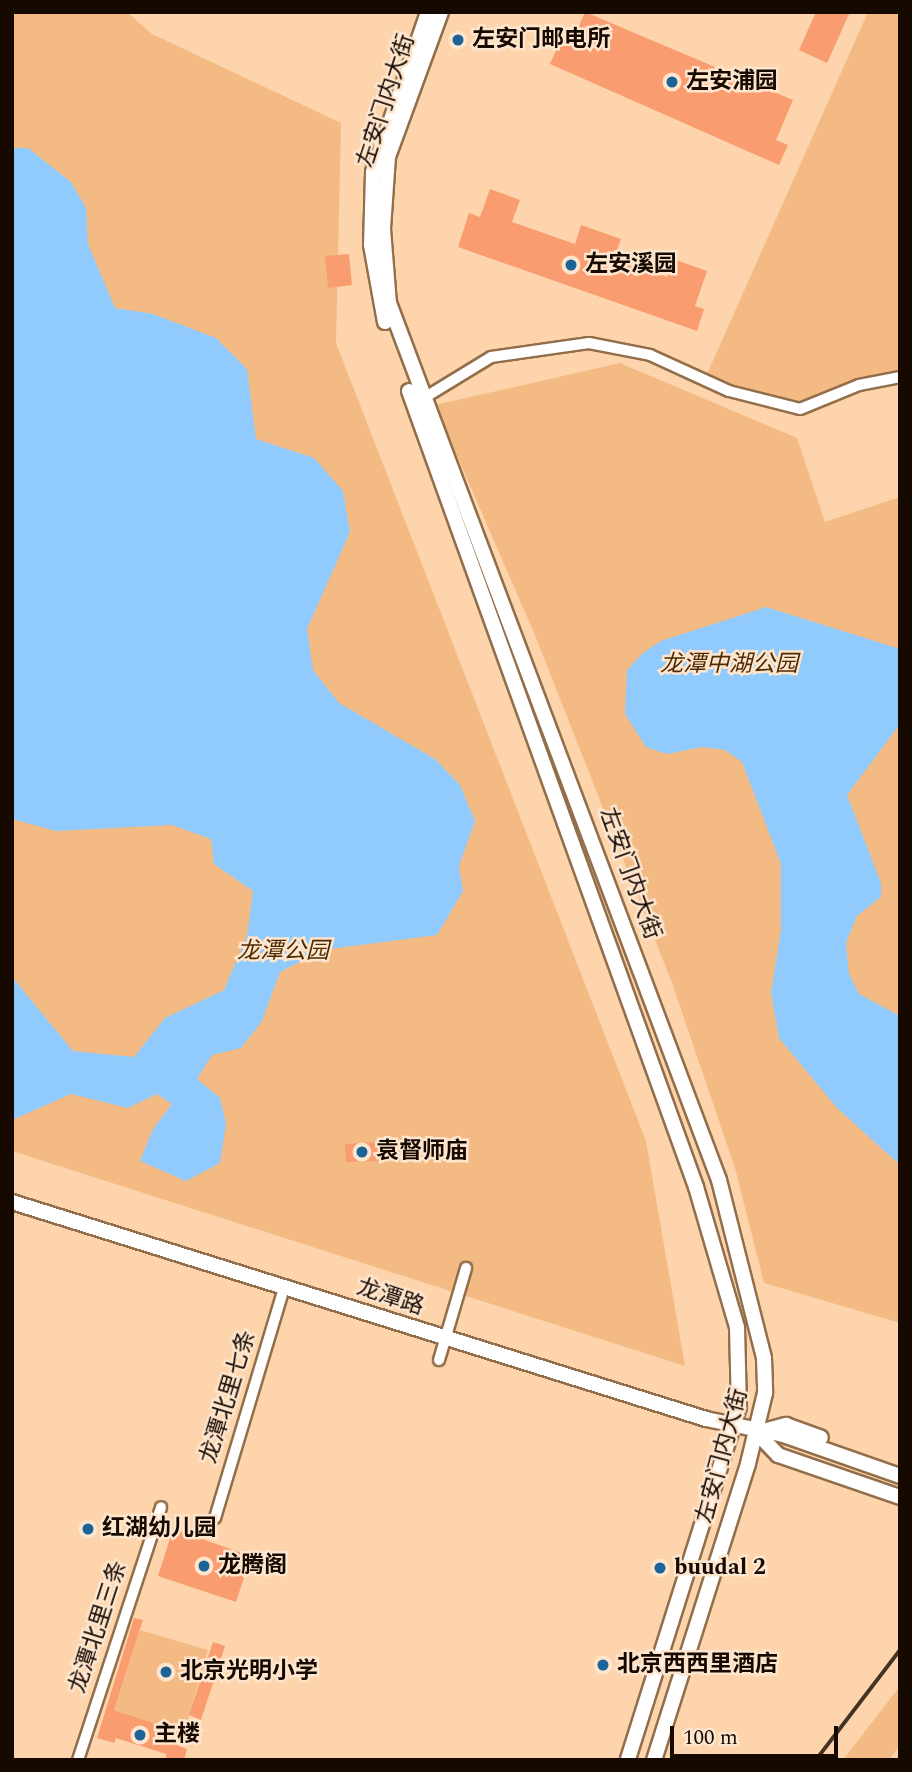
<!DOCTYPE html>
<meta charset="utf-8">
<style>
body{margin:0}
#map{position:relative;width:912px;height:1772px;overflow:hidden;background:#fdd4ac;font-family:Spectral,"Noto Sans SC",serif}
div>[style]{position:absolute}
.green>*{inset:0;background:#f3bb83}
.water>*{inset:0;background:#91cbfe}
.building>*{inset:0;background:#f99d71}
.roads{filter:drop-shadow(2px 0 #936e4a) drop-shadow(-2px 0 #936e4a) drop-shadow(0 2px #936e4a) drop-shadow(0 -2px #936e4a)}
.street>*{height:10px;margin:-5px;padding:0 5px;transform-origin:5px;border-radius:5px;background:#fff}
.secondary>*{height:14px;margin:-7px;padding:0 7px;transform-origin:7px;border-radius:7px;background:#fff}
.rail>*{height:3.5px;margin:-1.75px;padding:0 1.75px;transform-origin:1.75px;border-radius:1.75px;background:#453323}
.dots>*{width:19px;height:19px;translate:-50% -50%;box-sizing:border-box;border:4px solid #fee5cd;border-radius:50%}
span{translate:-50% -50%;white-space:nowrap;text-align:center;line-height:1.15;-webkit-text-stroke:5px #fee5cd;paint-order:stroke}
.poi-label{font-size:23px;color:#160900;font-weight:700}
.left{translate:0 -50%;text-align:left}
.street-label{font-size:23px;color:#160900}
.park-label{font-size:23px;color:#4d2a00;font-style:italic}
.frame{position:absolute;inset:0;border:14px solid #160900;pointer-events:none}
.scale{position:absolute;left:670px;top:1726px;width:168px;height:32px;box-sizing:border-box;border:4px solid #160900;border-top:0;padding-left:9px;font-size:21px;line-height:24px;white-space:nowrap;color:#160900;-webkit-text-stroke:5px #fee5cd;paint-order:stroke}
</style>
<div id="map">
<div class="green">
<i style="clip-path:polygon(12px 12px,127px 12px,152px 34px,341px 123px,336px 343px,646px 1141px,685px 1366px,12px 1151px)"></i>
<i style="clip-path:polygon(868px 12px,900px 12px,900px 372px,839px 387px,801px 404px,770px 399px,707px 374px)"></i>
<i style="clip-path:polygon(620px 363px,797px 438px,825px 522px,900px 497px,900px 1323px,764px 1283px,735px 1168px,672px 983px,534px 633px,435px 405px)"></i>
<i style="clip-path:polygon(140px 1630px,208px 1650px,184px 1733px,114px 1710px)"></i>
<i style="clip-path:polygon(900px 1686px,900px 1745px,889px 1760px,843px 1760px)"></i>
</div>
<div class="water">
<i style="clip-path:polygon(12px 148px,28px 148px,71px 182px,86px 208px,88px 244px,115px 308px,153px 314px,216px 338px,247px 369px,256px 439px,314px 458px,343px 491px,350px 532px,307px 629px,313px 670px,339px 703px,435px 759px,460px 785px,475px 821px,459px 866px,463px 891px,437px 935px,322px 950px,280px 972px,262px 1021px,241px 1048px,212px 1055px,197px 1079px,220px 1098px,226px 1124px,220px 1163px,186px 1181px,140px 1161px,153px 1129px,172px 1104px,157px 1094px,128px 1108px,71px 1094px,12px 1120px,12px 977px,73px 1051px,134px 1057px,165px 1018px,224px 990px,247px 936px,253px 891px,214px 864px,211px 839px,172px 825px,56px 831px,12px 819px)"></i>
<i style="clip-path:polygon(766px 607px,900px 649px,900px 724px,847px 795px,881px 883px,881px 897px,857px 916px,846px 943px,849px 974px,859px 994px,900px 1016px,900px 1165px,837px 1108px,779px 1038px,771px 993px,781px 930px,781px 864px,742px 762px,725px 750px,702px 747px,667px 754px,646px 747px,625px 714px,627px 670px,643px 653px,661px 641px)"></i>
</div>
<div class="building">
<i style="clip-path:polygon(585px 12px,793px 100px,776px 140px,788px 145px,779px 165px,550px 64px,561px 39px,571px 44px)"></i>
<i style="clip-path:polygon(816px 12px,850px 12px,827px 63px,799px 50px)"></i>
<i style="clip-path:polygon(490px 189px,520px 200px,512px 222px,575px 244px,581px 225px,621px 239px,614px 258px,667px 277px,673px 259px,707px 271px,695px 306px,704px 309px,697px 331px,458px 247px,469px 213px,480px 217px)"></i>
<i style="clip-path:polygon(349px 254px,352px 285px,328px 288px,325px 256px)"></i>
<i style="clip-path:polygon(378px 1142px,379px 1161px,346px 1162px,345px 1144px)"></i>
<i style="clip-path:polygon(173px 1529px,251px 1556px,236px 1602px,158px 1576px)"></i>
<i style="clip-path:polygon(134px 1618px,143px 1620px,114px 1710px,184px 1733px,179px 1746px,187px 1749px,184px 1760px,166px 1760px,166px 1754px,116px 1738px,114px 1743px,97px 1738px)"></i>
<i style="clip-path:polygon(213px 1642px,225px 1646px,201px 1720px,189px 1715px)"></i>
</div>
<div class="roads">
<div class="street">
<i style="left:419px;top:401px;width:84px;rotate:-31.4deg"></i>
<i style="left:491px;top:357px;width:99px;rotate:-8.1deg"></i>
<i style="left:589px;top:343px;width:62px;rotate:11.1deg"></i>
<i style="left:650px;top:355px;width:87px;rotate:24.5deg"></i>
<i style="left:729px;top:391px;width:73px;rotate:14.2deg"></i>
<i style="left:800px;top:409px;width:64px;rotate:-22.1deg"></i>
<i style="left:859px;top:385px;width:42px;rotate:-11deg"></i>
<i style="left:439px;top:1360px;width:96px;rotate:-73.6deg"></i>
<i style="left:215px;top:1518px;width:240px;rotate:-73.3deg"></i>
<i style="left:78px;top:1760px;width:266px;rotate:-71.8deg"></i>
</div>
<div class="secondary">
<i style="left:441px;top:12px;width:154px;rotate:110.1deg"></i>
<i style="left:388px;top:157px;width:72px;rotate:94deg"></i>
<i style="left:383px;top:229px;width:74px;rotate:85.4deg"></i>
<i style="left:389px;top:303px;width:937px;rotate:69.38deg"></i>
<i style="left:719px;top:1180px;width:184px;rotate:75.8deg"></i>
<i style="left:764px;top:1358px;width:35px;rotate:88deg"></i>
<i style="left:765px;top:1393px;width:73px;rotate:103.5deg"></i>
<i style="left:748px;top:1464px;width:311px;rotate:107.6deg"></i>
<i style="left:385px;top:322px;width:78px;rotate:-100.3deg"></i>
<i style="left:371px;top:245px;width:73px;rotate:-88.4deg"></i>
<i style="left:373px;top:172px;width:169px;rotate:-71deg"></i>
<i style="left:409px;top:391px;width:846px;rotate:70.17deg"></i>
<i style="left:696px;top:1187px;width:146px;rotate:73.7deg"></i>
<i style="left:737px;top:1327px;width:80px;rotate:88.6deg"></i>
<i style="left:739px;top:1407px;width:370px;rotate:107.5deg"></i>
<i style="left:12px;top:1202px;width:727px;rotate:17.36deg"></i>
<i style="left:706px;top:1419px;width:79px;rotate:11.7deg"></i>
<i style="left:783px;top:1435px;width:124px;rotate:19.3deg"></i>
<i style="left:767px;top:1430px;width:20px;rotate:-15deg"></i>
<i style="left:786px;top:1425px;width:37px;rotate:20deg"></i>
<i style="left:756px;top:1432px;width:32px;rotate:46deg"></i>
<i style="left:778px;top:1455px;width:129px;rotate:19deg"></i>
</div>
</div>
<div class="rail">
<i style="left:816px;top:1760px;width:138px;rotate:-52.6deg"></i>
</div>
<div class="dots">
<i style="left:458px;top:40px;background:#1c6397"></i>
<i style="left:672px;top:82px;background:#1c6397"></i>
<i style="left:571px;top:265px;background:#1c6397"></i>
<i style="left:362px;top:1152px;background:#1c6397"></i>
<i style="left:88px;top:1529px;background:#1c6397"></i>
<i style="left:204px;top:1566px;background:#1c6397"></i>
<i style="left:660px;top:1568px;background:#1c6397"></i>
<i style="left:603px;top:1665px;background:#1c6397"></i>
<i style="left:166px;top:1672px;background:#1c6397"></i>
<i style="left:140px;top:1735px;background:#1c6397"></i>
</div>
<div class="poi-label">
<span class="left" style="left:472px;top:40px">左安门邮电所</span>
<span class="left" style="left:686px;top:82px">左安浦园</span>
<span class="left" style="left:585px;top:265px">左安溪园</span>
<span class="left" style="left:376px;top:1152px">袁督师庙</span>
<span class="left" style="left:102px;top:1529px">红湖幼儿园</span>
<span class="left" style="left:218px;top:1566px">龙腾阁</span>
<span class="left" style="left:674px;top:1568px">buudal 2</span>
<span class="left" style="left:617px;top:1665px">北京西西里酒店</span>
<span class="left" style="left:180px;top:1672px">北京光明小学</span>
<span class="left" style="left:154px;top:1735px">主楼</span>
</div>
<div class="street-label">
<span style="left:387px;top:101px;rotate:-72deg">左安门内大街</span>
<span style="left:629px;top:874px;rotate:70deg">左安门内大街</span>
<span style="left:390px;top:1298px;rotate:18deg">龙潭路</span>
<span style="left:229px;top:1397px;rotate:-73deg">龙潭北里七条</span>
<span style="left:723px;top:1456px;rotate:-75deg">左安门内大街</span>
<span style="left:99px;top:1627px;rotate:-72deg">龙潭北里三条</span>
</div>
<div class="park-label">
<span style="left:729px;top:665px">龙潭中湖公园</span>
<span style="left:283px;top:952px">龙潭公园</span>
</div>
<div class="frame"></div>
<div class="scale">100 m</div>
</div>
